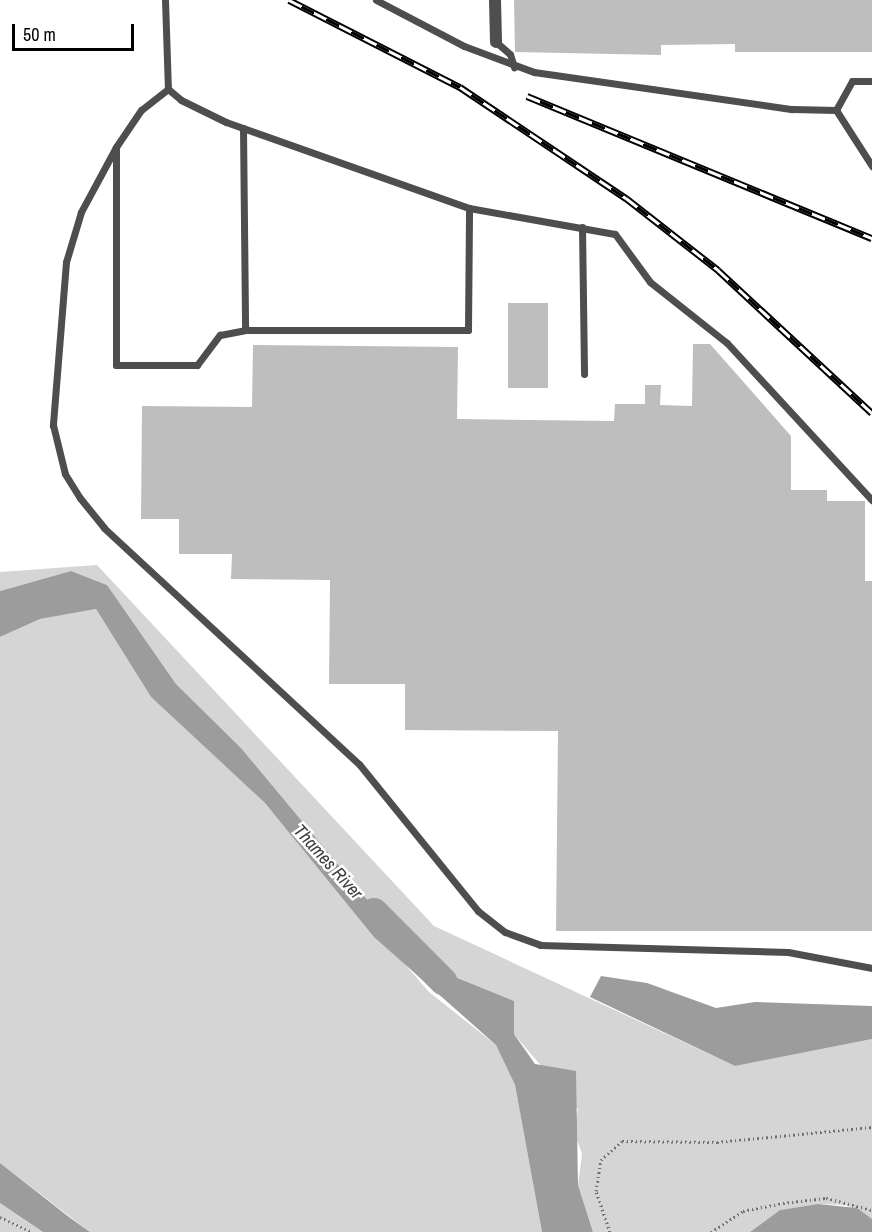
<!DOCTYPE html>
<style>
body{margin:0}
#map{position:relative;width:872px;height:1232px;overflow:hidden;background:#fff;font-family:"Archivo Narrow",sans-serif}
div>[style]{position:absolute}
.green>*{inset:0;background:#d5d5d5}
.water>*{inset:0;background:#9c9c9c}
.river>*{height:28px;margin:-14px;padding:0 14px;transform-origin:14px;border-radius:14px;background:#9c9c9c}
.building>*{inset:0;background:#bebebe}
.path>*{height:3px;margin-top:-1.5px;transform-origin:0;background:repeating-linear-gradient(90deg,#707070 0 1.5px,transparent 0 4.5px)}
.service>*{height:7px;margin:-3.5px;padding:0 3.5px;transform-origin:3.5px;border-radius:3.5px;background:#4e4e4e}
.minor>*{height:12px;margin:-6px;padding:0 6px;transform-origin:6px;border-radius:6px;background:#4e4e4e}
.rail>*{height:7px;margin-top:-3.5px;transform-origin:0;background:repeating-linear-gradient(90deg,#fff 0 14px,#000 0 28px);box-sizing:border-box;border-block:2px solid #000}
span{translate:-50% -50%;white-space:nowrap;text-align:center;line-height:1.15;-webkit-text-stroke:5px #fff;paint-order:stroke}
.water-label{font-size:18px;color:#3d3d3d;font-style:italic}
.scale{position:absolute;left:12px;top:24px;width:122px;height:27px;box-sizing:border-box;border:3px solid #000;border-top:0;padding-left:8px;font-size:18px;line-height:21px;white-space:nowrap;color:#000;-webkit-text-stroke:4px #fff;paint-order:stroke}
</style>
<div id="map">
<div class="green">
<i style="clip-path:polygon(97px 565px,434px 926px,735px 1066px,872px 1039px,872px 1219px,847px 1205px,818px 1204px,780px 1210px,750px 1232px,593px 1232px,578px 1185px,582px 1154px,574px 1131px,578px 1109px,514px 1034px,514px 1001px,455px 977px,410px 951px,241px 748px,176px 684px,107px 585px,71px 571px,0 591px,0 572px)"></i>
<i style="clip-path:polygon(96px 609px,151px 697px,265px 803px,429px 992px,496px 1045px,515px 1085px,542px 1232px,90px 1232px,0 1163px,0 637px,40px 619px)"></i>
<i style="clip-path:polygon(0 1203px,43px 1232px,0 1232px)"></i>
</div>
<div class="water">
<i style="clip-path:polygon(71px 571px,107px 585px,176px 684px,241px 748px,410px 951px,455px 977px,514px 1001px,514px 1034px,535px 1064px,576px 1071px,578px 1185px,593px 1232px,542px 1232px,515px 1085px,496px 1045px,374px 937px,265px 803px,151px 697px,96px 609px,40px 619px,0 637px,0 591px)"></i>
<i style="clip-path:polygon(601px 976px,647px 983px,716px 1008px,755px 1002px,872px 1006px,872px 1039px,735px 1066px,590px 997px)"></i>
<i style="clip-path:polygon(0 1163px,69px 1217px,90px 1232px,43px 1232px,0 1203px)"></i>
<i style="clip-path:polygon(818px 1204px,857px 1208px,872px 1219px,872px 1232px,750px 1232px,780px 1210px)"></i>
</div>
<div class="river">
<i style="left:374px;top:912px;width:98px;rotate:45deg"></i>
</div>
<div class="building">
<i style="clip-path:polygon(514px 0,872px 0,872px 52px,735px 52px,735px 44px,661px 45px,661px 55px,515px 52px)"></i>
<i style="clip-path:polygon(508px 303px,548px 303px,548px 388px,508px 388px)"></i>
<i style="clip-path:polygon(693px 344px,710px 344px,791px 436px,791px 490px,827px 490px,827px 501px,865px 501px,865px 581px,872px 581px,872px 931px,556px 931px,558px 731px,405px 730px,405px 684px,329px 684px,330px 580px,231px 579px,232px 554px,179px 554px,179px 519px,141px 519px,142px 406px,252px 407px,253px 345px,458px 347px,457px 419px,614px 421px,615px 404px,645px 404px,645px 385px,661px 385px,660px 405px,692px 406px)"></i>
</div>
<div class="path">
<i style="left:0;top:1217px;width:35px;rotate:25deg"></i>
<i style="left:610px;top:1232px;width:43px;rotate:-108.9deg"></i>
<i style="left:596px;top:1191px;width:31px;rotate:-81deg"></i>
<i style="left:601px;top:1160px;width:28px;rotate:-42deg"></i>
<i style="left:622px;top:1141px;width:95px;rotate:0.6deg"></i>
<i style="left:717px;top:1142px;width:156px;rotate:-5.5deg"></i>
<i style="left:711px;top:1232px;width:38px;rotate:-33deg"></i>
<i style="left:743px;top:1211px;width:41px;rotate:-11.3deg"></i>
<i style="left:783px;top:1203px;width:43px;rotate:-6.6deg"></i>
<i style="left:826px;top:1198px;width:48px;rotate:14.6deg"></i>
</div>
<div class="service">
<i style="left:165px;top:0;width:89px;rotate:88.1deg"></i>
<i style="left:168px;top:89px;width:17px;rotate:40deg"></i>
<i style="left:181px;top:100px;width:50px;rotate:26.1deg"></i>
<i style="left:226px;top:122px;width:258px;rotate:19.5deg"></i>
<i style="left:469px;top:208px;width:148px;rotate:10.1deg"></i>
<i style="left:615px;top:234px;width:59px;rotate:53.9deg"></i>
<i style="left:650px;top:282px;width:98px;rotate:38.4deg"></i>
<i style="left:727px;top:343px;width:214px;rotate:47.3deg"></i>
<i style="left:376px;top:0;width:99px;rotate:27.6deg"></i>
<i style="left:464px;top:46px;width:75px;rotate:20.4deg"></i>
<i style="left:534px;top:72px;width:261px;rotate:8.2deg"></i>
<i style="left:792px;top:109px;width:44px;rotate:1.3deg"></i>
<i style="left:836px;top:110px;width:67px;rotate:57.3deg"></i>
<i style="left:496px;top:42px;width:18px;rotate:41deg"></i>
<i style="left:510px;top:54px;width:14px;rotate:73deg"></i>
<i style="left:168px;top:89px;width:34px;rotate:142deg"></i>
<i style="left:141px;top:110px;width:45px;rotate:124deg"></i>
<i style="left:116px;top:147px;width:74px;rotate:118.3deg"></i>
<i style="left:81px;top:212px;width:52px;rotate:106.7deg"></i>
<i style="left:66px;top:262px;width:164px;rotate:94.6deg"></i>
<i style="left:53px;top:425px;width:50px;rotate:76.2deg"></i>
<i style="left:65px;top:474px;width:28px;rotate:58deg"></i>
<i style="left:80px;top:498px;width:38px;rotate:51deg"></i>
<i style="left:104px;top:528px;width:347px;rotate:42.8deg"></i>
<i style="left:359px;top:764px;width:189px;rotate:51deg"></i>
<i style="left:478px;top:911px;width:34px;rotate:38deg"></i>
<i style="left:505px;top:932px;width:37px;rotate:20deg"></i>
<i style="left:540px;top:945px;width:248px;rotate:1.6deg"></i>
<i style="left:788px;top:952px;width:86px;rotate:10.8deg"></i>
<i style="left:836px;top:110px;width:33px;rotate:-61deg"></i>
<i style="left:852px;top:81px;width:20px"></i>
<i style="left:243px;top:128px;width:202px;rotate:89.4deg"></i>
<i style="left:245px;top:330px;width:223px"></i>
<i style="left:468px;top:330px;width:122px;rotate:-89.5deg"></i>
<i style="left:116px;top:150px;width:215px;rotate:90deg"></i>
<i style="left:116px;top:365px;width:81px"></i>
<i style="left:197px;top:365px;width:38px;rotate:-53deg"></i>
<i style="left:220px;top:335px;width:25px;rotate:-11deg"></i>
<i style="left:582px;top:227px;width:147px;rotate:89.2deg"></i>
</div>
<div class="minor">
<i style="left:495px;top:0;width:42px;rotate:88.6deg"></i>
</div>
<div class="rail">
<i style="left:289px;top:0;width:192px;rotate:27deg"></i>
<i style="left:460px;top:87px;width:200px;rotate:33.8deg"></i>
<i style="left:626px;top:198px;width:117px;rotate:38deg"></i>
<i style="left:718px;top:270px;width:210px;rotate:42.9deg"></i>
<i style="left:527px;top:96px;width:373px;rotate:22.4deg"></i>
</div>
<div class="water-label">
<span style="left:328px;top:862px;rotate:48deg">Thames River</span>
</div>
<div class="scale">50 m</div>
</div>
